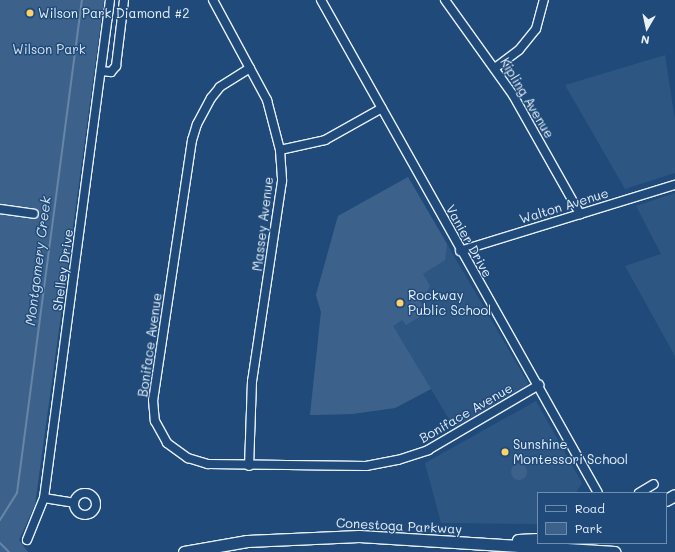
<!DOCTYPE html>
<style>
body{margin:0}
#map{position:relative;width:675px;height:552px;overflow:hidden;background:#1f4a7a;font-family:Mali,sans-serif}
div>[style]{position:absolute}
.built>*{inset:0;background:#2e5683}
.green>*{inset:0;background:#3c628c}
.round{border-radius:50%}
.stream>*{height:2px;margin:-1px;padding:0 1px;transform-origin:1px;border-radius:1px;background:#6685a7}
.roads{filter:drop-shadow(1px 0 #e8f1f8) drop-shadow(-1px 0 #e8f1f8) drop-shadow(0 1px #e8f1f8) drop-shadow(0 -1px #e8f1f8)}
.minor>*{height:8px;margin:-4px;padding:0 4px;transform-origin:4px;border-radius:4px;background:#1f4a7a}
.minor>.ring{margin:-4px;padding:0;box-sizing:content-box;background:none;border:8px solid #1f4a7a;border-radius:50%}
.highway>*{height:11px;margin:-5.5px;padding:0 5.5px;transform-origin:5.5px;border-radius:5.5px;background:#1f4a7a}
.dots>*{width:11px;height:11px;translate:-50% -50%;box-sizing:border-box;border:2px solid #1f4a7a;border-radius:50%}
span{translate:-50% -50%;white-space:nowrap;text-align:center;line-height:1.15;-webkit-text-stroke:3px #1f4a7a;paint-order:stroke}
.poi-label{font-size:13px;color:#e8f1f8}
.left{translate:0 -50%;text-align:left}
.park-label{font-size:13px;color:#d7e3ed}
.street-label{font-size:13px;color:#e8f1f8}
.water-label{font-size:14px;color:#d4e1ec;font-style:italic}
.legend{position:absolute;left:537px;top:492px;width:130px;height:52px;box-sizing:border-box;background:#1f4a7a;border:1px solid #6f8dac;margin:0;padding:5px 7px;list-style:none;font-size:12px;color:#e8f1f8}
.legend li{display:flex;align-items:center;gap:8px;height:20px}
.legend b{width:20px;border:1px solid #6f8dac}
.north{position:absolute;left:627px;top:8px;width:40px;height:40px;-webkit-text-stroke:3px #1f4a7a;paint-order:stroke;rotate:189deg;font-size:11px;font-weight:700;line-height:16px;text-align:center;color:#e8f1f8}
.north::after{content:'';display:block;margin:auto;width:14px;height:18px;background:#e8f1f8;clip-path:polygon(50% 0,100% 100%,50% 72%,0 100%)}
</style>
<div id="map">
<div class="built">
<i style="clip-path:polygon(665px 55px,675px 120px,675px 173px,625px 189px,565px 85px)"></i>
<i style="clip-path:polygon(408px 177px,528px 383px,526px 386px,454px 428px,431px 389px,395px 408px,352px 414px,310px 415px,321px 312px,316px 295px,338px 216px)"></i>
<i style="clip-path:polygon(675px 193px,675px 356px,625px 266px,661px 254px,636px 206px)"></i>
<i style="clip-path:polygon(536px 401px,582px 483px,576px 493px,538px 493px,538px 524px,441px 523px,425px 463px)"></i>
</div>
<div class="green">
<i style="clip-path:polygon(0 0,104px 0,35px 505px,19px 540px,28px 552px,0 552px)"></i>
<i style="clip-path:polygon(408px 177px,447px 244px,445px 260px,423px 274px,430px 286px,424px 298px,420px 301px,426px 313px,406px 325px,402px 320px,393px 326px,431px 389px,395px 408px,352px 414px,310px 415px,321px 312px,316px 295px,338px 216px)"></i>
<i class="round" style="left:511px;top:464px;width:16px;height:16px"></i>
</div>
<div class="stream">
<i style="left:0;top:520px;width:32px;rotate:-58deg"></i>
<i style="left:17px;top:493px;width:497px;rotate:-82.5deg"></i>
<i style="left:0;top:543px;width:13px;rotate:45deg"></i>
</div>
<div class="roads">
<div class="minor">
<i style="left:213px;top:0;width:114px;rotate:61.6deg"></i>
<i style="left:267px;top:100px;width:52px;rotate:75.4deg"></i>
<i style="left:280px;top:150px;width:31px;rotate:86deg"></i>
<i style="left:282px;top:181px;width:202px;rotate:98.5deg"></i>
<i style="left:252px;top:381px;width:85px;rotate:92deg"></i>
<i style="left:321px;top:0;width:565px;rotate:60.67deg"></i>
<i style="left:445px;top:0;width:117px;rotate:54.4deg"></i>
<i style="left:513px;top:95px;width:137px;rotate:60.6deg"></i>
<i style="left:250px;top:68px;width:36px;rotate:148deg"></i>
<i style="left:220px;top:87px;width:14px;rotate:129deg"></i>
<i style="left:211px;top:98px;width:30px;rotate:118deg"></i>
<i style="left:197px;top:124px;width:17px;rotate:107deg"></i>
<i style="left:192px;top:140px;width:263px;rotate:98.5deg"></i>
<i style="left:153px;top:400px;width:21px;rotate:85deg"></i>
<i style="left:155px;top:421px;width:25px;rotate:61deg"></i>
<i style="left:167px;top:443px;width:26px;rotate:36deg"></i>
<i style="left:188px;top:458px;width:21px;rotate:17deg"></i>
<i style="left:208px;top:464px;width:158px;rotate:0.7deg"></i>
<i style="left:366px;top:466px;width:33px;rotate:-11deg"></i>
<i style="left:398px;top:460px;width:32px;rotate:-18deg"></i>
<i style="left:428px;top:450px;width:129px;rotate:-30.4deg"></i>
<i style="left:495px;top:68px;width:30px;rotate:-37deg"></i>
<i style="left:519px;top:50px;width:27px;rotate:-51deg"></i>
<i style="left:536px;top:29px;width:30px;rotate:-75deg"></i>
<i style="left:101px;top:71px;width:10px;rotate:6deg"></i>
<i style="left:111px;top:72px;width:8px;rotate:-50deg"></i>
<i style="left:116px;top:66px;width:66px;rotate:-83.1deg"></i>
<i style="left:280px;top:150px;width:46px;rotate:-12.5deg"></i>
<i style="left:325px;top:140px;width:65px;rotate:-29.3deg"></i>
<i style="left:0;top:209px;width:34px;rotate:8deg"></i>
<i style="left:460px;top:251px;width:225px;rotate:-17.1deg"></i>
<i style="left:639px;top:493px;width:17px;rotate:-31deg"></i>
<i class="ring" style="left:74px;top:493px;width:14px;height:14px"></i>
<i style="left:44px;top:498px;width:30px;rotate:9deg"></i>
<i style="left:27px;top:540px;width:45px;rotate:-68deg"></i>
<i style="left:44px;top:498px;width:502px;rotate:-82.45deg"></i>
</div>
<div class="highway">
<i style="left:666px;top:500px;width:10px;rotate:-29deg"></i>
<i style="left:518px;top:540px;width:20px;rotate:-3deg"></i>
<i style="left:184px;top:552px;width:64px;rotate:-9.9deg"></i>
<i style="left:247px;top:541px;width:112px;rotate:-2.6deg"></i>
<i style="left:359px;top:536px;width:256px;rotate:3.6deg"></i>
</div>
</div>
<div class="dots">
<i style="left:30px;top:13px;background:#ffd166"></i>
<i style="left:400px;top:303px;background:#ffd166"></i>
<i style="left:505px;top:452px;background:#ffd166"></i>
</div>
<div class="poi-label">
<span class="left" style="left:38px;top:13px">Wilson Park Diamond #2</span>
<span class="left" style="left:408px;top:303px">Rockway<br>Public School</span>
<span class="left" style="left:513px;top:452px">Sunshine<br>Montessori School</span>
</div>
<div class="park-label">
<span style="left:49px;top:49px">Wilson Park</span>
</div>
<div class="street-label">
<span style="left:527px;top:98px;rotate:59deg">Kipling Avenue</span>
<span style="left:564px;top:206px;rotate:-17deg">Walton Avenue</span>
<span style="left:263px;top:224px;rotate:-83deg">Massey Avenue</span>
<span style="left:469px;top:241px;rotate:61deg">Vanier Drive</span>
<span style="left:63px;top:270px;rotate:-82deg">Shelley Drive</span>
<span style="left:150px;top:345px;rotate:-82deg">Boniface Avenue</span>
<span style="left:466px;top:413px;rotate:-30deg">Boniface Avenue</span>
<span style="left:399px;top:526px;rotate:3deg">Conestoga Parkway</span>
</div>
<div class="water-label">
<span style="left:38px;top:261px;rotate:-83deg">Montgomery Creek</span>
</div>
<ul class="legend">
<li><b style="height:5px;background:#1f4a7a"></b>Road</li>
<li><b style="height:11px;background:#3c628c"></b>Park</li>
</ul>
<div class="north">N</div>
</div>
